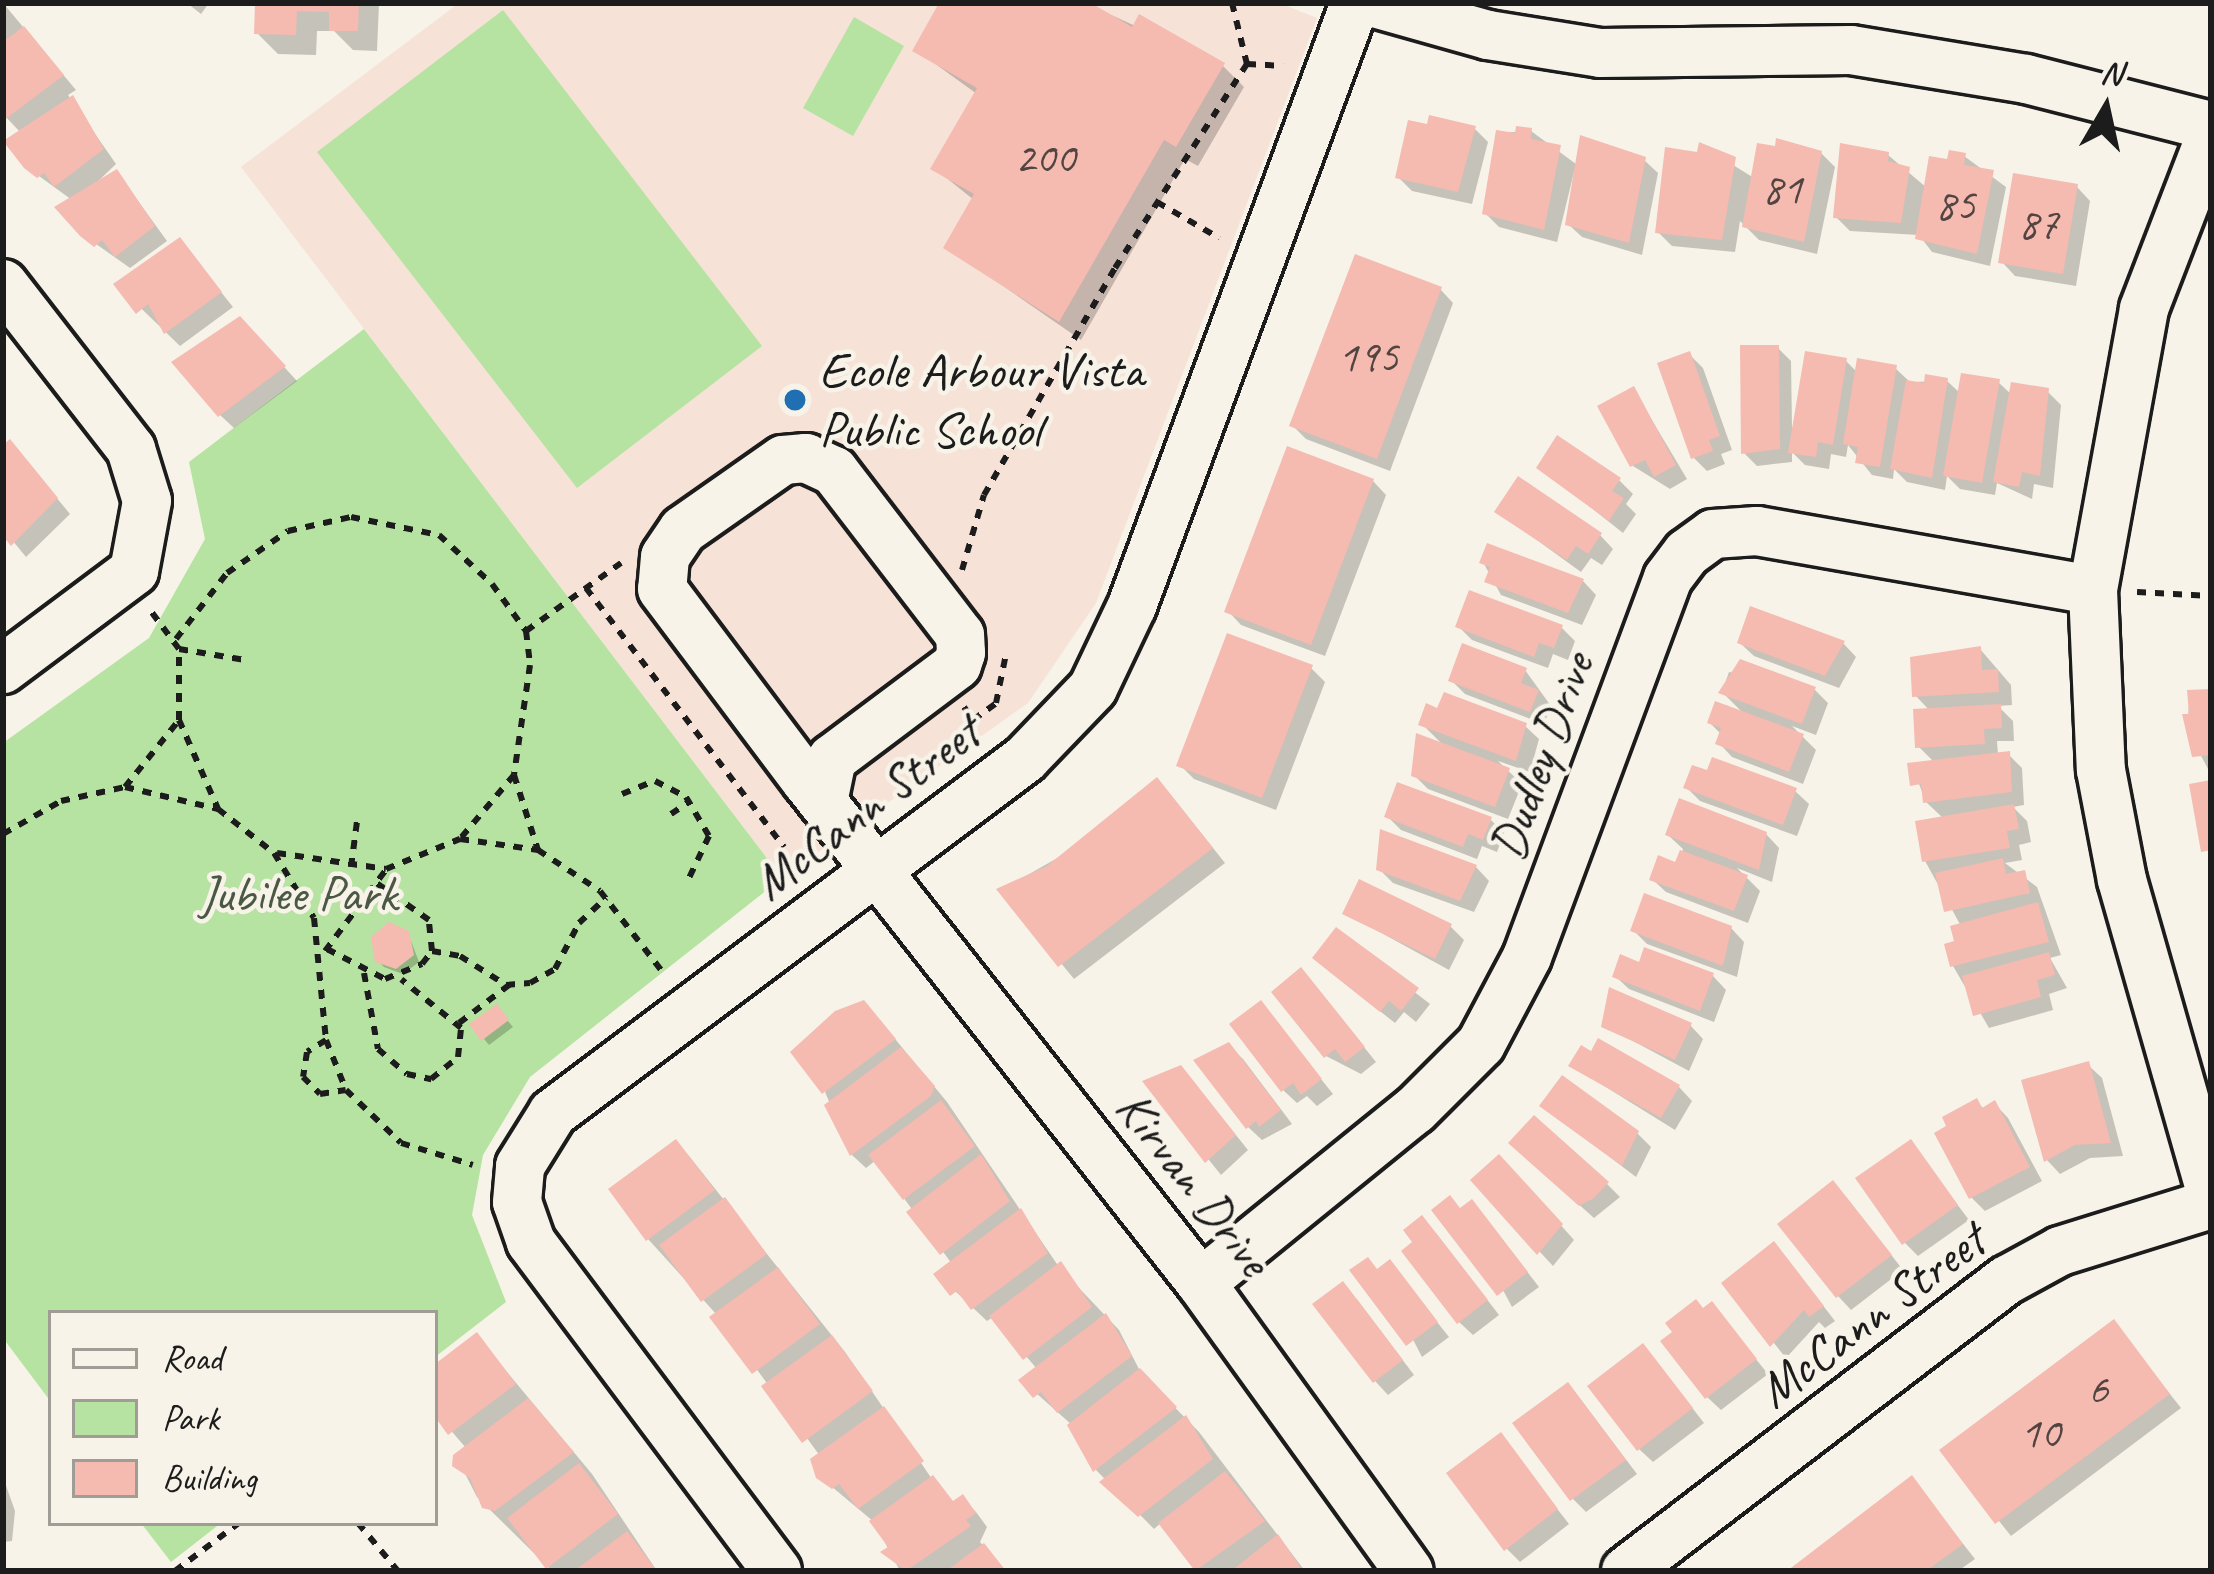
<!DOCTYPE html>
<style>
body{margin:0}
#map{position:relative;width:2214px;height:1574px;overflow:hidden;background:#f7f3e8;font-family:Caveat,sans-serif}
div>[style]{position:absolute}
.built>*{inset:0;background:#f6e2d7}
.green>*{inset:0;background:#b6e3a1}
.shadow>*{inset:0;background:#0003}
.building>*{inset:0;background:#f5bab0}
.path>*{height:6px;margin-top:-3px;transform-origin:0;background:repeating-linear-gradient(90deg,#1c1c1c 0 9px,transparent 0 18px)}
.roads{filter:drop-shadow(3px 0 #1c1c1c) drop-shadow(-3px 0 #1c1c1c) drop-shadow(0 3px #1c1c1c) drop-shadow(0 -3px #1c1c1c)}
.minor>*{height:48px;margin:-24px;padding:0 24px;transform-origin:24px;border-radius:24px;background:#f7f3e8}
.dots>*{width:33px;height:33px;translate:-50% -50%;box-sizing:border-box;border:6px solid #f7f3e8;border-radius:50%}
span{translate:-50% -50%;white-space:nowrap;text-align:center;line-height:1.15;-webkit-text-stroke:9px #f7f3e8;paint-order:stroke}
.number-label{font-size:45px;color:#524441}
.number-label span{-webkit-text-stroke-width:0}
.poi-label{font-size:51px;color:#1c1c1c}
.left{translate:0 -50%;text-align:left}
.street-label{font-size:51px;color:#1c1c1c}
.park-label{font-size:51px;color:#4a5844}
.frame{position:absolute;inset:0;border:6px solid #1c1c1c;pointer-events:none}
.legend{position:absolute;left:48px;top:1310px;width:390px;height:216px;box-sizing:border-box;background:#f7f3e8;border:3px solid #9f9d96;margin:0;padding:15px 21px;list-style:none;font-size:36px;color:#1c1c1c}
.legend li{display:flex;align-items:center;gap:24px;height:60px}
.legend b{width:60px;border:3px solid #9f9d96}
.north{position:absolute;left:2046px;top:48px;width:120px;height:120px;-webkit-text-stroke:9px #f7f3e8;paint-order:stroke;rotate:9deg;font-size:33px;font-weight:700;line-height:48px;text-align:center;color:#1c1c1c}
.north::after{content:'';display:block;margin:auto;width:42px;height:54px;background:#1c1c1c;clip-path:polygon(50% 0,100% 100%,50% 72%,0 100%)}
</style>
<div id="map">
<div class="built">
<i style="clip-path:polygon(459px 3px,1279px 3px,1317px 18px,1096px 603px,1028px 703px,782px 878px,241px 167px)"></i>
</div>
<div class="green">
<i style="clip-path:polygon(503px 10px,762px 346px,577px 488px,317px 152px)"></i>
<i style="clip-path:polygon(854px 17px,904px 46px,853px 136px,803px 108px)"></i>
<i style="clip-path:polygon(364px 329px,782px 878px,530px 1077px,483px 1155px,472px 1215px,506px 1302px,435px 1357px,435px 1313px,51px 1313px,51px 1402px,3px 1338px,3px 743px,149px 638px,205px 539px,189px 462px)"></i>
<i style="clip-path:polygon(141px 1523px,221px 1523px,171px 1562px)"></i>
</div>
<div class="shadow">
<i style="clip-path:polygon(3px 3px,76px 90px,68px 95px,116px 164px,91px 188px,117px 172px,167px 241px,130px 268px,82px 234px,72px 200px,39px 176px,21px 133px,3px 114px)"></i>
<i style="clip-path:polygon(187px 3px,209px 3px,201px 14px)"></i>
<i style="clip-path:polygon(258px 3px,379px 3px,377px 51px,353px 50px,334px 31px,317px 31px,316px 55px,278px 54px,257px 33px)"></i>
<i style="clip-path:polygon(943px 3px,1085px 3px,1223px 66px,1244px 87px,1198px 166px,1185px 159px,1081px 340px,947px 247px,974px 200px,934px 168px,977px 94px,916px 50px)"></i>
<i style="clip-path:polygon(1474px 128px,1488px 142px,1472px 204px,1412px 191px,1398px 177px)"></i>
<i style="clip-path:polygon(1531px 131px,1576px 164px,1557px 242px,1499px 227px,1485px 213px,1498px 133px)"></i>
<i style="clip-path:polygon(1701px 145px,1754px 178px,1821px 153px,1835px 167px,1817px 254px,1759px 240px,1740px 221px,1735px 252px,1672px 246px,1658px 232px)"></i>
<i style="clip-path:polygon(1888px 155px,1927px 188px,1964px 156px,2006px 187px,1990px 266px,1932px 252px,1919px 235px,1850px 231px,1836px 217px)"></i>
<i style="clip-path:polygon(1644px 160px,1658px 173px,1642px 255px,1582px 237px,1568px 224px)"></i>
<i style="clip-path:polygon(2077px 187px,2090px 201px,2076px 286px,2015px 276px,2002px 262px)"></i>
<i style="clip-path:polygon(180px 241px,233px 307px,180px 346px,117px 285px)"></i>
<i style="clip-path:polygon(1440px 289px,1453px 303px,1390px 471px,1306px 439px,1292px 425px)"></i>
<i style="clip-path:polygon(253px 333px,297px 381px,234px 428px,220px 415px)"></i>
<i style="clip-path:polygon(1778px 348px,1791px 361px,1792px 428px,1846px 361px,1858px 373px,1895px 368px,1910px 382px,1947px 381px,1960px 393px,1998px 382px,2012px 395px,2047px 391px,2061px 405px,2053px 488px,2034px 484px,2032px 499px,1997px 483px,1995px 495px,1960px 489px,1947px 476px,1945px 490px,1907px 482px,1894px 469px,1893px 479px,1872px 475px,1848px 445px,1846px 457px,1831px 454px,1829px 469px,1805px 465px,1792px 452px,1792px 462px,1757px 466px,1744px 453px)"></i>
<i style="clip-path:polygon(1689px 354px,1703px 368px,1732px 450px,1721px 454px,1725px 464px,1707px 471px,1693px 457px)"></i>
<i style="clip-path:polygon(1634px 390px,1687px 479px,1670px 489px,1633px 466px)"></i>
<i style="clip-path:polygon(3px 450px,23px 457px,70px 514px,26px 557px,3px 529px)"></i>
<i style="clip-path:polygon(1540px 467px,1619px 480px,1633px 494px,1626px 504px,1636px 514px,1623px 533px)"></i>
<i style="clip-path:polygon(1373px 481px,1386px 495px,1325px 656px,1241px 625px,1228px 611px)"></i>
<i style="clip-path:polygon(1498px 512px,1600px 535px,1613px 549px,1602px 565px,1591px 558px,1581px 572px)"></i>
<i style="clip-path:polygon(1483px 562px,1583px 581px,1596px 595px,1582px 625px,1501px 595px)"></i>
<i style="clip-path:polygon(1458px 626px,1561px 627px,1575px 641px,1568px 660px,1553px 654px,1548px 668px,1472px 640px)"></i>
<i style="clip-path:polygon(1740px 643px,1843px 643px,1856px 657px,1839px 688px,1754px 656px)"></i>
<i style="clip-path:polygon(1980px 649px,2011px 685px,2012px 705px,1998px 706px,2013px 721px,2014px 741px,1997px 741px,1998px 755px,2008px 754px,2022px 768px,2024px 805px,2013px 807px,2027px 821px,2031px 842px,2019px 845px,2022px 860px,2005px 863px,2037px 887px,2061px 955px,2050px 958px,2067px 988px,2049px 994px,2053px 1010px,1989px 1028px,1953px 966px,1961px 926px,1925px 861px,1944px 819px,1926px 802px,1912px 766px,1935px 763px,1918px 746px,1930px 711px,1915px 695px)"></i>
<i style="clip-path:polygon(1311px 668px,1325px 682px,1276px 810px,1194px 779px,1180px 765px)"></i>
<i style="clip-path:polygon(1525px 670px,1551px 706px,1544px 724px,1465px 694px,1451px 680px)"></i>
<i style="clip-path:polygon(1729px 672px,1815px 690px,1828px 703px,1816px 735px,1792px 726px,1816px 750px,1803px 784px,1732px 757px,1719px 743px,1722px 735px,1710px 723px,1745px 715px,1722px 692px)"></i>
<i style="clip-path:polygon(2211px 692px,2211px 769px,2208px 769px,2187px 729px,2190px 693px)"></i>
<i style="clip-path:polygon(1422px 724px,1525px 726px,1539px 739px,1530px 772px,1498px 761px,1522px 784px,1508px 819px,1428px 789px,1414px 775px,1445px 747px)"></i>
<i style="clip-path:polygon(1709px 774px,1795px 791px,1809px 804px,1797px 836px,1700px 801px,1686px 787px)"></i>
<i style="clip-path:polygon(1170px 794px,1225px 863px,1074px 979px,1001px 890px)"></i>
<i style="clip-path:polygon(1387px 816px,1490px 819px,1504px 833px,1497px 852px,1482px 846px,1477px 859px,1401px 830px)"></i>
<i style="clip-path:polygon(1766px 834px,1779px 848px,1772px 882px,1737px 868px,1760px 891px,1748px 923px,1666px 892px,1652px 879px,1677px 866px,1683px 849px,1668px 835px)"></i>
<i style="clip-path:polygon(1476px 867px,1489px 881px,1474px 912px,1393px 883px,1379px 869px)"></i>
<i style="clip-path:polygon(1345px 913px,1450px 926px,1464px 940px,1449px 970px)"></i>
<i style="clip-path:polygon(1731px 928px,1744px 942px,1737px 977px,1647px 944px,1633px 930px)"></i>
<i style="clip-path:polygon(1336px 931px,1430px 1004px,1416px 1022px,1404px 1012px,1395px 1023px,1329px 971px)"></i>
<i style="clip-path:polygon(408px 933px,419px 962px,403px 974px,384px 967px,378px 961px)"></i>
<i style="clip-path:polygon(1641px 965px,1713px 976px,1726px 990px,1714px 1022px,1629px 989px,1615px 976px)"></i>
<i style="clip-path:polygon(1314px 985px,1376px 1062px,1361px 1074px,1326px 1056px)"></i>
<i style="clip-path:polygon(1261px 1004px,1333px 1094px,1317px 1106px,1307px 1096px,1297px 1103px,1283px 1090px)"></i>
<i style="clip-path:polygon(502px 1014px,513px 1027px,489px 1045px,484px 1039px)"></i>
<i style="clip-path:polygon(877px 1017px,947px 1102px,1059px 1267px,1119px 1330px,1141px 1373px,1199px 1432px,1305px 1571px,1198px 1571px,1161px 1523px,1154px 1529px,1096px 1470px,1072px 1425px,1036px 1393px,1037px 1369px,993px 1317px,987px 1321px,938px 1275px,952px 1264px,876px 1160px,866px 1168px,852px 1155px,825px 1092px)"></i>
<i style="clip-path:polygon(1690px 1025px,1703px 1039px,1689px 1071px,1605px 1026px)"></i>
<i style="clip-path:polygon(1229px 1046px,1243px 1059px,1292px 1124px,1262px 1140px,1248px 1127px)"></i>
<i style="clip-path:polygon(2088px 1065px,2102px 1078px,2123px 1156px,2090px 1158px,2060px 1174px,2047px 1160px)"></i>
<i style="clip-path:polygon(1572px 1066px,1679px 1087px,1692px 1101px,1675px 1130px)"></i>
<i style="clip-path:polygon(1147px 1082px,1194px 1083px,1248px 1150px,1221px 1175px)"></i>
<i style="clip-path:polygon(1977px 1102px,1985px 1110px,1995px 1104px,2008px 1118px,2042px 1181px,1985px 1211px,1971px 1197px)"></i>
<i style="clip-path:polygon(1543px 1106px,1637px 1133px,1651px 1147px,1636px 1177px)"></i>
<i style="clip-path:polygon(1534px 1119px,1607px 1184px,1620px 1197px,1594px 1218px,1526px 1157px)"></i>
<i style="clip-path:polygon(1911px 1143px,1969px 1220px,1918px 1256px,1905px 1243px)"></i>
<i style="clip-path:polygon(689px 1156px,845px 1352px,932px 1479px,955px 1504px,962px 1498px,976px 1512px,987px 1527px,980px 1542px,1006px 1571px,900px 1571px,874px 1522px,819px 1476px,820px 1456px,717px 1315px,648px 1239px)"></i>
<i style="clip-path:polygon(1513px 1171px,1574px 1240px,1553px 1266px,1474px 1181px)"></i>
<i style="clip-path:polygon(1846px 1197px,1903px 1270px,1851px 1310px,1838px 1296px)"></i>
<i style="clip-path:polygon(1461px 1211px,1485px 1217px,1539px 1287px,1512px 1307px)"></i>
<i style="clip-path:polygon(1436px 1233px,1499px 1315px,1473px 1335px,1459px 1322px)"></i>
<i style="clip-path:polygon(1787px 1259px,1835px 1321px,1825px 1328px,1819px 1322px,1786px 1358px,1725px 1283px)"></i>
<i style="clip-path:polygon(1390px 1263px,1449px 1337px,1422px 1357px,1378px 1272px)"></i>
<i style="clip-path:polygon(1356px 1298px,1414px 1375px,1388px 1395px,1375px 1381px)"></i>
<i style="clip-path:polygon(1712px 1305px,1768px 1374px,1721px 1410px,1707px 1397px,1704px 1311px)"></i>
<i style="clip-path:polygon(2114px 1323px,2181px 1408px,2011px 1536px,1943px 1451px)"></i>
<i style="clip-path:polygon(477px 1336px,592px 1474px,657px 1571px,552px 1571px,477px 1497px,456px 1456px,466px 1448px,435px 1412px,435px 1367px)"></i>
<i style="clip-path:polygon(1656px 1361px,1704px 1423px,1653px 1462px,1639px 1449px)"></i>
<i style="clip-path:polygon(1581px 1400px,1637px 1474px,1586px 1512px,1573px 1499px)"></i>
<i style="clip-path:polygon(1500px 1436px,1569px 1524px,1520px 1562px,1507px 1549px)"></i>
<i style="clip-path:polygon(3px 1477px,15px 1511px,12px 1541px,3px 1542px)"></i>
<i style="clip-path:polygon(1912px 1479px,1975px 1559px,1958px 1571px,1792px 1571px)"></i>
</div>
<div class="building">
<i style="clip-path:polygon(255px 3px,359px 3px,358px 31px,329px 31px,329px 12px,297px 11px,296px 35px,254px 34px)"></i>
<i style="clip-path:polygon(939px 3px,1091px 3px,1132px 27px,1139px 14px,1225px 63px,1176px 147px,1164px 140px,1059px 322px,943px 248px,974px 194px,930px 169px,977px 88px,912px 51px)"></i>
<i style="clip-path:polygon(24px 26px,64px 75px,3px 121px,3px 42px)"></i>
<i style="clip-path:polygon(73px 95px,104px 149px,54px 187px,44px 173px,37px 178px,24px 168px,3px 141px)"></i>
<i style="clip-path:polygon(1429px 115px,1476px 126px,1458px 192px,1395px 178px,1408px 120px,1427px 124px)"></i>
<i style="clip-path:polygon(1516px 126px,1532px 128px,1531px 139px,1561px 145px,1544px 230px,1482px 214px,1496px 130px,1515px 133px)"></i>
<i style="clip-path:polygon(1580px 135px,1646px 157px,1629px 243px,1565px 225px)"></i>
<i style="clip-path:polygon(1776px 138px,1822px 151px,1804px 242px,1742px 227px,1757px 143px,1775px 146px)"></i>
<i style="clip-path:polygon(1699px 142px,1736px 157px,1722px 240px,1655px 233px,1665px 147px,1697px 152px)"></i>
<i style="clip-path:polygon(1840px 143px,1889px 152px,1888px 161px,1910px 167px,1901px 223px,1833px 218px)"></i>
<i style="clip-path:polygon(1949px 150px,1966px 153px,1964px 165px,1994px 170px,1977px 254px,1915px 239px,1929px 156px,1947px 159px)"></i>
<i style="clip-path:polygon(117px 169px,155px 226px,115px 257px,102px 240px,94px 247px,80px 236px,54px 207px)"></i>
<i style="clip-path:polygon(2013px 173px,2078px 184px,2063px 274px,1998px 263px)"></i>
<i style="clip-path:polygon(180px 237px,222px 292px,164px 334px,148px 304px,136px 314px,113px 284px)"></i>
<i style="clip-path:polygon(1355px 254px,1442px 287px,1377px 459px,1289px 426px)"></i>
<i style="clip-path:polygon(240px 316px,286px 366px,218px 417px,171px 362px)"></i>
<i style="clip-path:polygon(1740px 345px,1779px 345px,1780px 449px,1741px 454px)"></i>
<i style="clip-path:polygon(1690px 351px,1720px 436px,1709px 440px,1713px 451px,1691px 459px,1657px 363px)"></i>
<i style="clip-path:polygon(1805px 351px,1847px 358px,1833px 445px,1818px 442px,1816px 457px,1788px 453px)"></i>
<i style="clip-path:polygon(1857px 358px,1897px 365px,1880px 467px,1855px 463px,1858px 447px,1843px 444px)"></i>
<i style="clip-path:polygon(1961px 373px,2000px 379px,1982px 483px,1943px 476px)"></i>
<i style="clip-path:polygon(1925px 374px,1948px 378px,1932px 478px,1890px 469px,1906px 380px,1924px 383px)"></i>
<i style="clip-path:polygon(2011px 382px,2049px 388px,2040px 476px,2022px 472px,2019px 487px,1993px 482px)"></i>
<i style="clip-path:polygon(1634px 386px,1676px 465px,1654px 477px,1645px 460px,1630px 467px,1597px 406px)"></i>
<i style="clip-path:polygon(1557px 435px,1621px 478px,1612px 491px,1624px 498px,1609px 521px,1536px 468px)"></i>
<i style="clip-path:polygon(10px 439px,58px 498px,11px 546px,3px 536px,3px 445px)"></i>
<i style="clip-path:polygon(1287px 446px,1374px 479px,1311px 645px,1224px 612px)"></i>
<i style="clip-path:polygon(1518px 476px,1602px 533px,1588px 554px,1576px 546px,1567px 560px,1494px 512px)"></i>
<i style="clip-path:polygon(1487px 543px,1584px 579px,1568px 613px,1484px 582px,1490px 567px,1479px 563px)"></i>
<i style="clip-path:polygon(1469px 590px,1563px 625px,1554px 648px,1539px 643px,1534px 657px,1455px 627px)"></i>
<i style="clip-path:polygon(1750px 606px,1845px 641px,1825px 676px,1737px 643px)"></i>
<i style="clip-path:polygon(1227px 633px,1313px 665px,1262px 798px,1176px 766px)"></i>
<i style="clip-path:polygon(1462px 643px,1527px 668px,1521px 683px,1539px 690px,1530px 712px,1448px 681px)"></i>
<i style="clip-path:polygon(1981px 646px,1982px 670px,1998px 669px,1999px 692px,1912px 697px,1910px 657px)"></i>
<i style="clip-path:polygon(1740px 659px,1816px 687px,1802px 724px,1718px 693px)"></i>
<i style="clip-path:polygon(2211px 689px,2211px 755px,2192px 757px,2182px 714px,2189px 714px,2187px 690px)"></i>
<i style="clip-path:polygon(1444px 692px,1527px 723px,1516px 761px,1418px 725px,1426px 703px,1437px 708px)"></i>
<i style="clip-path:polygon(1715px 701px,1804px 734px,1789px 772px,1715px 744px,1721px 728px,1707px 723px)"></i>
<i style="clip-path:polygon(2001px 704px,2002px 728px,1984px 729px,1985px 744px,1915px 748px,1913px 709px)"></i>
<i style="clip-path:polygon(1416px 733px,1510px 768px,1495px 807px,1411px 776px)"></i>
<i style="clip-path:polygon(2010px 751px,2012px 792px,1923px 803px,1921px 784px,1910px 786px,1907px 763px)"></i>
<i style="clip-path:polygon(1712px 757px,1797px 788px,1783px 825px,1683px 788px,1692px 765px,1707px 770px)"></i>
<i style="clip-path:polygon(1157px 777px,1213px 848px,1058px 967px,996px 889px,1047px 866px)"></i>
<i style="clip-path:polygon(2211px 780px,2211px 850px,2201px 852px,2189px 784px)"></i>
<i style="clip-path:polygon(1397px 782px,1492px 817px,1483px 840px,1468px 834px,1463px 847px,1384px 817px)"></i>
<i style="clip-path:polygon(1679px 798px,1767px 832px,1759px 870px,1665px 835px)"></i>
<i style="clip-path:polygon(2014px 804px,2019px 829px,2007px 831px,2010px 848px,1922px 862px,1915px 821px)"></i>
<i style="clip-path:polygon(1380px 829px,1477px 865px,1460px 901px,1376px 870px)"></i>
<i style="clip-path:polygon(1680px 850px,1748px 875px,1734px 911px,1649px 880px,1658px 855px,1675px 862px)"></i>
<i style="clip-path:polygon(2003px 858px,2006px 874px,2025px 870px,2030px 893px,1944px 912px,1935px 873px)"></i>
<i style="clip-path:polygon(1359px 879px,1452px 924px,1435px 959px,1342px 914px)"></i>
<i style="clip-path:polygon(1644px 893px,1732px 926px,1723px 966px,1630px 931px)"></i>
<i style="clip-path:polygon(2038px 902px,2049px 942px,1950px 967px,1944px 944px,1954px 941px,1950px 926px)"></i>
<i style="clip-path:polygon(389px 922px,409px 931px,414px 955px,396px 969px,375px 962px,371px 937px)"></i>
<i style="clip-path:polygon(1336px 927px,1419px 988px,1401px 1011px,1389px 1001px,1380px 1012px,1312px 958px)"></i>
<i style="clip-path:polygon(1644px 947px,1714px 973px,1700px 1011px,1612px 977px,1620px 954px,1639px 962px)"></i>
<i style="clip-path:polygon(2049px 952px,2055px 975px,2037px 980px,2041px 997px,1973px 1016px,1962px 976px)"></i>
<i style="clip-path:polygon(1301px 967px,1365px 1047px,1345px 1062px,1335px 1049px,1324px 1058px,1271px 992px)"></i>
<i style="clip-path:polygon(1609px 987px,1692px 1023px,1675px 1060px,1601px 1027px)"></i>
<i style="clip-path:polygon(864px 1000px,896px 1039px,822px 1094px,790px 1052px,835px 1011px)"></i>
<i style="clip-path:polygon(1261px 1000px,1322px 1079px,1301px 1095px,1293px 1083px,1281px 1092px,1229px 1024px)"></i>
<i style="clip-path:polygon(497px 1004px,509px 1020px,481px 1041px,469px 1024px)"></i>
<i style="clip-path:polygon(1598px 1038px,1680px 1085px,1661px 1118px,1568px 1066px,1581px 1045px,1591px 1051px)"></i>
<i style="clip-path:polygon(1229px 1042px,1281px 1110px,1259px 1127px,1256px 1121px,1246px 1129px,1193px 1060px)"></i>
<i style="clip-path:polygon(901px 1047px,935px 1086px,931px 1096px,850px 1156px,824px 1105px)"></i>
<i style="clip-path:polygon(2089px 1061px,2111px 1143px,2075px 1145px,2044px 1162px,2021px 1080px)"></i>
<i style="clip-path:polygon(1181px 1065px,1236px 1135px,1205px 1163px,1142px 1081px)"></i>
<i style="clip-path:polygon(1562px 1075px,1639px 1131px,1622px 1166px,1539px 1106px)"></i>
<i style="clip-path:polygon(1977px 1098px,1982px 1108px,1995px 1100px,2030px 1167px,1969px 1199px,1934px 1133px,1946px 1126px,1942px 1117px)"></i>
<i style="clip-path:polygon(941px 1100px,975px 1146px,903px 1200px,868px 1155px)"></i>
<i style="clip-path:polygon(1534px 1115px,1609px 1182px,1594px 1198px,1579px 1206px,1508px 1143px)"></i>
<i style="clip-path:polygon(676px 1139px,715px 1190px,646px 1241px,608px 1189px)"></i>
<i style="clip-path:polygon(1911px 1139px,1958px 1205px,1902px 1245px,1855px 1178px)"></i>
<i style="clip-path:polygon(981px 1154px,1010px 1201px,940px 1255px,906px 1212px)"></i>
<i style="clip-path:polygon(1499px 1154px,1563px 1224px,1537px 1255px,1470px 1180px)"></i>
<i style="clip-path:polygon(1833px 1180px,1892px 1255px,1836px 1298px,1777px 1224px)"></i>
<i style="clip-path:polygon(1450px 1195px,1460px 1208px,1472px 1199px,1528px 1272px,1497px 1296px,1431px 1210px)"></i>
<i style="clip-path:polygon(725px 1197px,767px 1254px,701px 1302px,659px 1245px)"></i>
<i style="clip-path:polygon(1021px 1208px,1048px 1253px,971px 1310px,957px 1291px,950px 1296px,933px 1274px)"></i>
<i style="clip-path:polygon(1422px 1215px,1488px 1300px,1457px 1324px,1401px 1251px,1412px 1242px,1403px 1230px)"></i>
<i style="clip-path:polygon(1774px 1241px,1824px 1306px,1809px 1317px,1804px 1310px,1770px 1347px,1721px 1283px)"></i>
<i style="clip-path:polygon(1368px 1257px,1377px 1269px,1390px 1259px,1438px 1322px,1406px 1346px,1349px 1270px)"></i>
<i style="clip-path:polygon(1061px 1261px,1092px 1307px,1023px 1360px,989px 1316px)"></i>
<i style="clip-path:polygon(778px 1267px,820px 1324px,752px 1374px,709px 1317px)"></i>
<i style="clip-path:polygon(1343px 1281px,1403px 1360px,1373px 1383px,1312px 1304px)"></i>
<i style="clip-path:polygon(1696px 1299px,1703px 1308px,1712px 1301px,1757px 1359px,1705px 1399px,1660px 1341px,1672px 1332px,1665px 1323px)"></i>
<i style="clip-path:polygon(1106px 1313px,1132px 1356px,1057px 1413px,1041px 1392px,1033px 1398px,1018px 1380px)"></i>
<i style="clip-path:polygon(2114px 1319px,2170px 1394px,1995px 1524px,1939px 1450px)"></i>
<i style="clip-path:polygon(477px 1332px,516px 1384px,448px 1435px,435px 1417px,435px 1364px)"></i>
<i style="clip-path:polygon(832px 1335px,873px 1391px,802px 1443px,761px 1386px)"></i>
<i style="clip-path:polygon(1643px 1343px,1693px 1408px,1637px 1451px,1587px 1386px)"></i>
<i style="clip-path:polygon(1140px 1368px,1177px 1407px,1093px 1472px,1067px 1425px)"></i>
<i style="clip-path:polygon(1568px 1382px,1626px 1460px,1570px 1501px,1512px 1423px)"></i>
<i style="clip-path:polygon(528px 1398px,574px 1452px,495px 1511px,482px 1508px,470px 1478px,452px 1466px,453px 1455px)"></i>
<i style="clip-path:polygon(884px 1406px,924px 1461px,858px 1509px,839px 1484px,832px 1489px,816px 1478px,810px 1459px)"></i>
<i style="clip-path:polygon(1186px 1415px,1213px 1459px,1138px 1517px,1099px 1482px)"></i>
<i style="clip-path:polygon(1501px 1432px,1558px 1509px,1504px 1551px,1446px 1473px)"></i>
<i style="clip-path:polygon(579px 1463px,618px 1514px,546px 1569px,507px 1518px)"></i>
<i style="clip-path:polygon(1225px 1471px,1265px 1521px,1195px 1571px,1158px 1523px)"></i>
<i style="clip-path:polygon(933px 1475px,953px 1501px,963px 1494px,976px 1513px,966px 1520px,971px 1526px,906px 1571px,880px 1552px,888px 1547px,869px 1521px)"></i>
<i style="clip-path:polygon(1912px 1475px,1963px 1544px,1926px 1571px,1787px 1571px)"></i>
<i style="clip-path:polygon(627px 1531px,657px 1571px,574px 1571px)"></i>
<i style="clip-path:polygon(1278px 1534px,1303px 1571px,1231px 1571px)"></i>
<i style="clip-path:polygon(984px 1543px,1006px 1571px,946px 1571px)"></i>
</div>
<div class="path">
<i style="left:1232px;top:3px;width:63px;rotate:76.2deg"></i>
<i style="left:1157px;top:202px;width:72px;rotate:30.1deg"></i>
<i style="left:962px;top:570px;width:78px;rotate:-73.7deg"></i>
<i style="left:984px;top:495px;width:262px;rotate:-60deg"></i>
<i style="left:1115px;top:268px;width:243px;rotate:-57.1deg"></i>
<i style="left:1247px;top:64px;width:36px;rotate:3deg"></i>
<i style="left:586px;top:588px;width:326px;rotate:52.6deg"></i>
<i style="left:2137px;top:592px;width:74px;rotate:3.1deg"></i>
<i style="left:526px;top:631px;width:117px;rotate:-35.6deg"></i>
<i style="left:176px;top:639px;width:83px;rotate:-52.3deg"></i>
<i style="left:227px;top:573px;width:74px;rotate:-34.5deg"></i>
<i style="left:288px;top:531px;width:65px;rotate:-12.5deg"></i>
<i style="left:351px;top:517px;width:90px;rotate:11.6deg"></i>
<i style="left:439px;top:535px;width:72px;rotate:42.8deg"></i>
<i style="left:492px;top:584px;width:58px;rotate:54.1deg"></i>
<i style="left:526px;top:631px;width:34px;rotate:83deg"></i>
<i style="left:530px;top:665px;width:111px;rotate:98.3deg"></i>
<i style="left:514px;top:775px;width:84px;rotate:130.2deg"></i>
<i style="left:179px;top:649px;width:67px;rotate:9.5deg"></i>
<i style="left:964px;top:707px;width:16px;rotate:55deg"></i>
<i style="left:973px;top:720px;width:29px;rotate:-36deg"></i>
<i style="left:996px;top:703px;width:50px;rotate:-78.5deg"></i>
<i style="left:179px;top:720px;width:97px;rotate:66.3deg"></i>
<i style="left:514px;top:775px;width:79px;rotate:72.3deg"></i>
<i style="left:125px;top:787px;width:86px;rotate:-51.1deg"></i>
<i style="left:179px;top:720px;width:71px;rotate:-90deg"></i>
<i style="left:179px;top:649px;width:49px;rotate:-126.6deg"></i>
<i style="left:622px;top:794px;width:35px;rotate:-22deg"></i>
<i style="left:655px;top:781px;width:35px;rotate:27deg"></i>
<i style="left:686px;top:797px;width:45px;rotate:59.5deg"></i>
<i style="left:709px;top:836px;width:47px;rotate:115.5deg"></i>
<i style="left:671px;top:814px;width:22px;rotate:-34deg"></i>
<i style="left:3px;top:834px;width:67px;rotate:-29.6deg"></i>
<i style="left:61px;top:801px;width:66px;rotate:-12.3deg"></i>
<i style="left:125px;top:787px;width:96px;rotate:13.3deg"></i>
<i style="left:218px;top:809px;width:71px;rotate:38.2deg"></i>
<i style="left:274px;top:853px;width:76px;rotate:58.4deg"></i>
<i style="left:314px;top:918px;width:123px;rotate:84.4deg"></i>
<i style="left:326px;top:1040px;width:54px;rotate:68.2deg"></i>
<i style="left:346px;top:1090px;width:76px;rotate:43.9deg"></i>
<i style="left:401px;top:1143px;width:75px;rotate:17deg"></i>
<i style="left:277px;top:853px;width:110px;rotate:8.4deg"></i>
<i style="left:386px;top:869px;width:80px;rotate:-22.1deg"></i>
<i style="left:460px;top:839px;width:79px;rotate:8deg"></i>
<i style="left:538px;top:850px;width:74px;rotate:33.5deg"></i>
<i style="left:600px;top:891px;width:106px;rotate:52.3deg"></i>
<i style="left:351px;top:867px;width:53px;rotate:-82.5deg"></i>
<i style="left:327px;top:949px;width:65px;rotate:27.3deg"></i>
<i style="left:385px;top:979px;width:40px;rotate:-22deg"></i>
<i style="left:422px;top:964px;width:16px;rotate:-52deg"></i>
<i style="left:432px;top:951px;width:31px;rotate:-96deg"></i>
<i style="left:429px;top:920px;width:66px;rotate:-144.9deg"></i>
<i style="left:325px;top:951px;width:100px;rotate:-53.1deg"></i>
<i style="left:432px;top:951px;width:28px;rotate:10deg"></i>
<i style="left:460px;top:956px;width:54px;rotate:32.2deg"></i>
<i style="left:506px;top:985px;width:24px;rotate:-5deg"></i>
<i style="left:530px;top:983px;width:29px;rotate:-29deg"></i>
<i style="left:555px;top:969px;width:52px;rotate:-62.4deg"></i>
<i style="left:579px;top:923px;width:37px;rotate:-43deg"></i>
<i style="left:364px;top:973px;width:77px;rotate:79.6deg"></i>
<i style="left:378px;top:1049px;width:38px;rotate:41deg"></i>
<i style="left:407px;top:1074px;width:25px;rotate:12deg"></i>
<i style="left:431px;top:1079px;width:35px;rotate:-39deg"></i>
<i style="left:458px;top:1057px;width:29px;rotate:-84deg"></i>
<i style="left:461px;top:1028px;width:77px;rotate:-140.8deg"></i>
<i style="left:459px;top:1023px;width:63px;rotate:-37.2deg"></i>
<i style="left:326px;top:1040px;width:22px;rotate:148deg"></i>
<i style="left:307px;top:1052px;width:25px;rotate:99deg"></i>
<i style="left:303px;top:1077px;width:24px;rotate:45deg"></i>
<i style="left:320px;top:1094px;width:26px;rotate:-9deg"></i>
<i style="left:358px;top:1523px;width:62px;rotate:50.2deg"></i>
<i style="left:175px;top:1571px;width:80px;rotate:-36.9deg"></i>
</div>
<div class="roads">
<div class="minor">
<i style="left:1374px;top:3px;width:118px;rotate:15.7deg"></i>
<i style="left:1488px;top:35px;width:113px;rotate:9.1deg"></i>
<i style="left:1600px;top:53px;width:251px;rotate:-0.7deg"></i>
<i style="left:1851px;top:50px;width:177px;rotate:9.4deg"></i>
<i style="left:2026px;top:79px;width:191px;rotate:14.3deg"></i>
<i style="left:2211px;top:135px;width:186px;rotate:111.1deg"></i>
<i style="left:2144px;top:309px;width:286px;rotate:100.3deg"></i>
<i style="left:2093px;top:590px;width:180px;rotate:87.5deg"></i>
<i style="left:2101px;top:770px;width:112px;rotate:79.2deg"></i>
<i style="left:2122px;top:880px;width:325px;rotate:74.1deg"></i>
<i style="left:3px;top:284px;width:209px;rotate:52.2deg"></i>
<i style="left:131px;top:449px;width:54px;rotate:72.9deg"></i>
<i style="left:147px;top:501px;width:71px;rotate:100.5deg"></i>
<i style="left:134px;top:571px;width:164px;rotate:143.2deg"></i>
<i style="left:823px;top:802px;width:44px;rotate:-78.2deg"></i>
<i style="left:832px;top:759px;width:156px;rotate:-36.9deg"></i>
<i style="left:957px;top:665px;width:13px;rotate:-72deg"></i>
<i style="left:961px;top:653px;width:18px;rotate:-93deg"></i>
<i style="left:960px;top:635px;width:207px;rotate:-127.5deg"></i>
<i style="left:834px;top:471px;width:31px;rotate:-155deg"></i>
<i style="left:806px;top:458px;width:23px;rotate:175deg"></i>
<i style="left:783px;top:460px;width:122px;rotate:145deg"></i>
<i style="left:683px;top:530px;width:32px;rotate:124deg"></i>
<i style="left:665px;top:557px;width:32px;rotate:95deg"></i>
<i style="left:662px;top:589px;width:241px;rotate:53.1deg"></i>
<i style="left:807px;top:782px;width:637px;rotate:51.82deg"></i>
<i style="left:1201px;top:1283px;width:355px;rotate:54.2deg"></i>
<i style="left:1201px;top:1283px;width:275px;rotate:-39deg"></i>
<i style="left:1415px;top:1110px;width:93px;rotate:-45deg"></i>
<i style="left:1481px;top:1044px;width:98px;rotate:-62.1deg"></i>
<i style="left:1527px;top:957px;width:404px;rotate:-69.6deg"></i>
<i style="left:1668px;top:578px;width:31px;rotate:-53deg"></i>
<i style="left:1687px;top:553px;width:32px;rotate:-36deg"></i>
<i style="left:1713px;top:534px;width:44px;rotate:-3.9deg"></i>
<i style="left:1757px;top:531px;width:341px;rotate:10deg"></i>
<i style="left:777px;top:1571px;width:411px;rotate:-126.8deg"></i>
<i style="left:531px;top:1242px;width:42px;rotate:-109.3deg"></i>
<i style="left:517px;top:1202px;width:36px;rotate:-85deg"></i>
<i style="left:520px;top:1166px;width:62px;rotate:-58.1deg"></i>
<i style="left:553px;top:1113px;width:590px;rotate:-36.87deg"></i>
<i style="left:1025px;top:759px;width:98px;rotate:-46.2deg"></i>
<i style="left:1093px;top:688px;width:91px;rotate:-64.6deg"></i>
<i style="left:1132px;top:606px;width:643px;rotate:-69.7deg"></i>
<i style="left:1626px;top:1571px;width:479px;rotate:-37.4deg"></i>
<i style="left:2007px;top:1280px;width:60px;rotate:-28.7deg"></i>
<i style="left:2060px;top:1251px;width:158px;rotate:-17.3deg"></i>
</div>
</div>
<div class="dots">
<i style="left:795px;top:400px;background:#1f6fb2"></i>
</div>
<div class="number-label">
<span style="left:1045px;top:158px">200</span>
<span style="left:1782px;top:189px">81</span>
<span style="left:1955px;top:205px">85</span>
<span style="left:2038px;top:224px">87</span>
<span style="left:1368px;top:357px">195</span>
<span style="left:2098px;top:1389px">6</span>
<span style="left:2040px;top:1433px">10</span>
</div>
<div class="poi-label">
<span class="left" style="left:819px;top:400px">Ecole Arbour Vista<br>Public School</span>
</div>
<div class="street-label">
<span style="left:1541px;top:756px;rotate:-70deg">Dudley Drive</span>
<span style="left:866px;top:807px;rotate:-37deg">McCann Street</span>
<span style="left:1194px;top:1183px;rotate:52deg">Kirvan Drive</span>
<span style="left:1871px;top:1315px;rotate:-37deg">McCann Street</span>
</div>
<div class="park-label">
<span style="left:298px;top:893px">Jubilee Park</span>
</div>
<div class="frame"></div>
<ul class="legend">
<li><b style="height:15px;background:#f7f3e8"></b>Road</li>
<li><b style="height:33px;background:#b6e3a1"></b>Park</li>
<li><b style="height:33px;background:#f5bab0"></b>Building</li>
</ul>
<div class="north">N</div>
</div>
